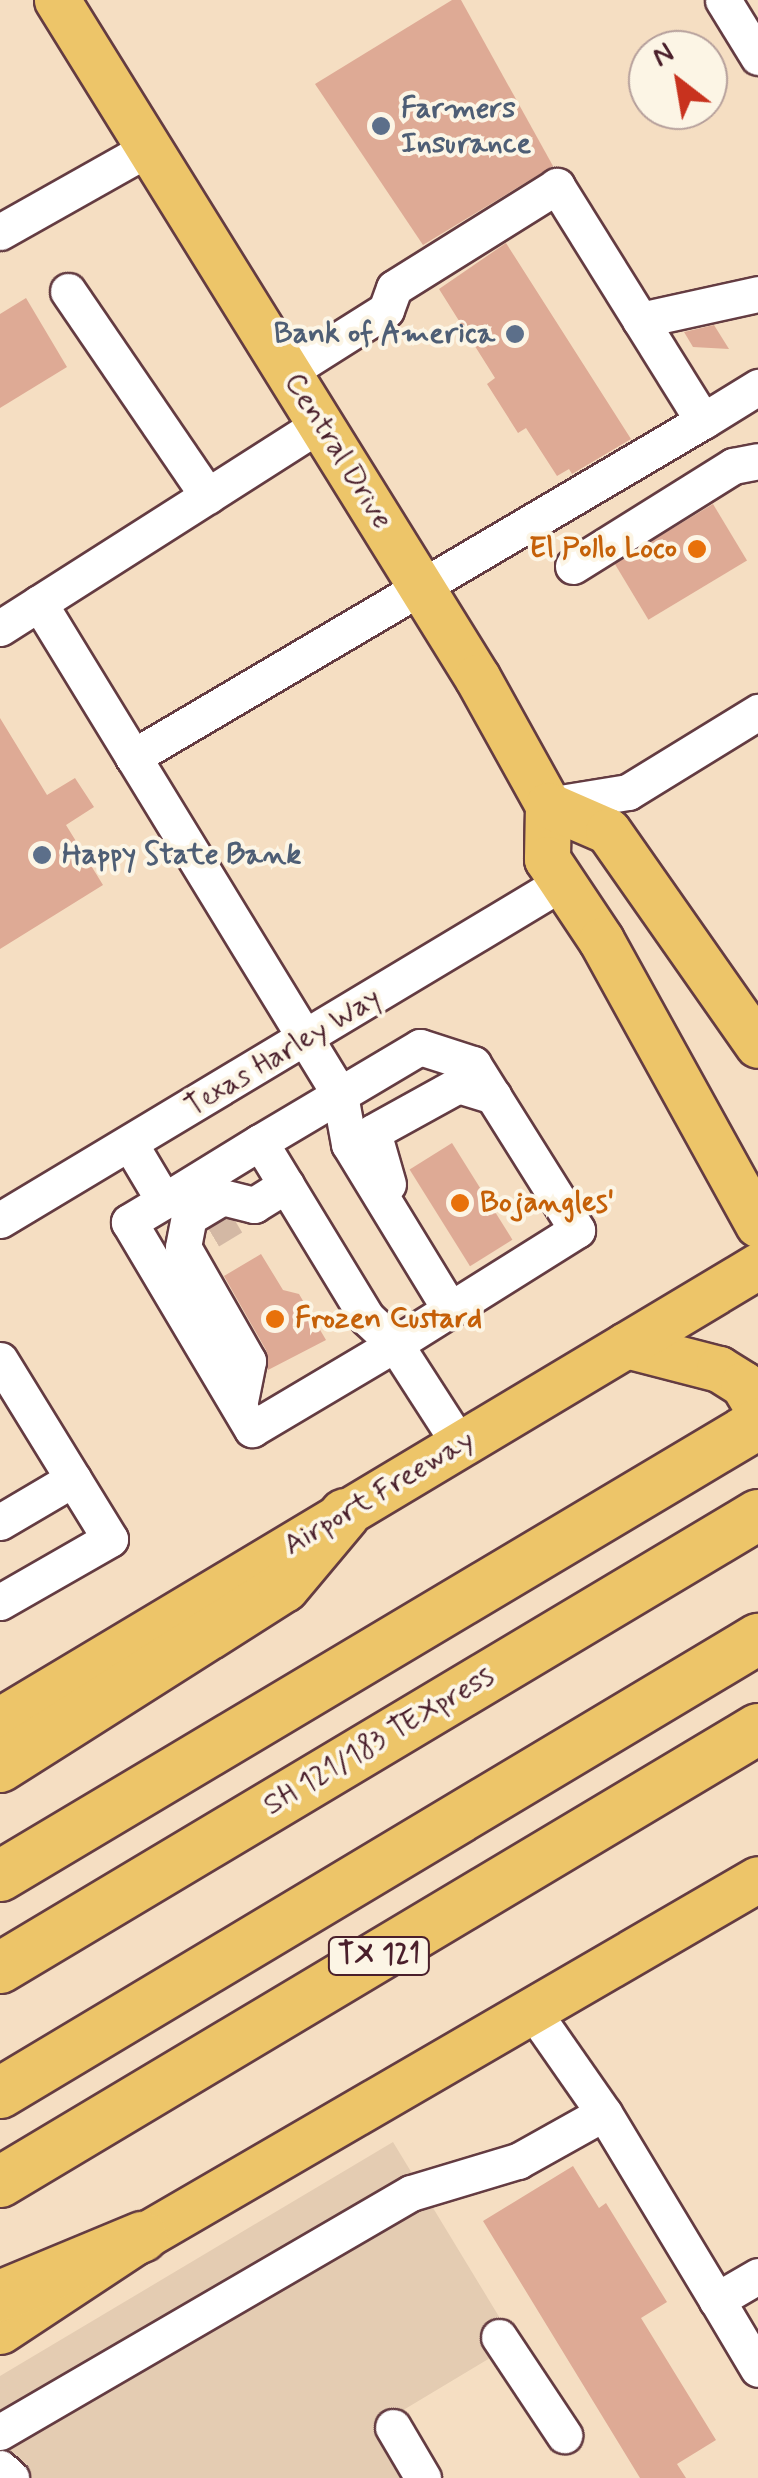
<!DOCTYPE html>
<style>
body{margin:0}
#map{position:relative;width:758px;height:2478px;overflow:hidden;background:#f5dec2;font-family:Mynerve,sans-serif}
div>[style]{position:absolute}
.built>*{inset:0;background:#e4ccb2}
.building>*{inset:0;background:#deaa95;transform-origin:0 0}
.minor-tunnel>*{height:35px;margin-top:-17.5px;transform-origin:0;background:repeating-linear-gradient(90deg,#d3b8a4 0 35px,transparent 0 53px)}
.roads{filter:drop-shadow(2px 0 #643c42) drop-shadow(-2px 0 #643c42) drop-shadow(0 2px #643c42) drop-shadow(0 -2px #643c42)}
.minor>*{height:35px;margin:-17.5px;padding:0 17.5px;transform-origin:17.5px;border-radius:17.5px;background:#fff}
.major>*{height:45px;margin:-22.5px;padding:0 22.5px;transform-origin:22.5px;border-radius:22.5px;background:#edc569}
.highway>*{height:50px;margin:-25px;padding:0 25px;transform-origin:25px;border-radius:25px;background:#edc569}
.dots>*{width:28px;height:28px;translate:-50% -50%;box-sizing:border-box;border:5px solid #fcf5e5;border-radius:50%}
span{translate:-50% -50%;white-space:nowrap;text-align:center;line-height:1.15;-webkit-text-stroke:8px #fcf5e5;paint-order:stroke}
.shield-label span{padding:2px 8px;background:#fcf5e5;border:2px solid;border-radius:8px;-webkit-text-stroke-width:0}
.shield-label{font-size:28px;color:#4a1f2b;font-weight:700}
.service-label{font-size:30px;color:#4e5e75;font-weight:700}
.left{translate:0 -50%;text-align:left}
.right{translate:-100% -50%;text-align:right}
.street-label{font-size:30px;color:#4a1f2b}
.food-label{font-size:30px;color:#c56008;font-weight:700}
.north{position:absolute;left:628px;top:30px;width:100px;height:100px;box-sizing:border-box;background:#fcf5e5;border:2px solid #b59f9b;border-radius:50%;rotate:329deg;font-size:28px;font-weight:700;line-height:40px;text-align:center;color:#4a1f2b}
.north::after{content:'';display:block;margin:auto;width:35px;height:45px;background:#c8321e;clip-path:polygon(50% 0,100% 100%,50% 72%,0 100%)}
</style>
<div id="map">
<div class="built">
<i style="clip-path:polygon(393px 2142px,515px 2343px,375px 2427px,407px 2478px,0 2478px,0 2376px)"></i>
</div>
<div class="building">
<i style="clip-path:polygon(452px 0,461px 0,553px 166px,423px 245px,315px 84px)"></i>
<i style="clip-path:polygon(506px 243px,631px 439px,572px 474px,569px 469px,557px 476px,526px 428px,518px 433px,487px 384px,495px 378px,439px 289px)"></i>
<i style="clip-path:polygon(26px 298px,67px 367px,0 408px,0 314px)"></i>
<i style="clip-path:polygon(714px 325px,729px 349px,693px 347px,684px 332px)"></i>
<i style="left:713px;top:504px;width:66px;height:115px;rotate:59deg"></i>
<i style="clip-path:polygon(0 718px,47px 795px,75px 778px,94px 807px,66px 825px,103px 885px,0 949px)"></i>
<i style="left:452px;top:1143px;width:114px;height:50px;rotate:58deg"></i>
<i style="clip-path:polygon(261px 1254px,283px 1290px,299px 1294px,326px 1340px,268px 1370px,266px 1350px,224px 1276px)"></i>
<i style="clip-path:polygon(573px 2166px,599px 2208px,606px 2203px,667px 2302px,641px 2318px,716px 2440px,677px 2464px,686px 2478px,640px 2478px,483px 2221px)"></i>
</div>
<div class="minor-tunnel">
<i style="left:210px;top:1231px;width:27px;rotate:-31deg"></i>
</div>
<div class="roads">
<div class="minor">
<i style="left:723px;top:0;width:67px;rotate:58.4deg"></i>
<i style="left:0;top:232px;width:171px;rotate:-29.4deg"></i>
<i style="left:68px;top:291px;width:248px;rotate:55.7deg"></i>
<i style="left:640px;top:320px;width:121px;rotate:-12.4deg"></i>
<i style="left:703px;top:421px;width:65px;rotate:-31.7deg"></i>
<i style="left:573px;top:566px;width:189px;rotate:-32deg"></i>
<i style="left:733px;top:466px;width:25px;rotate:-11deg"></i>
<i style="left:39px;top:603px;width:577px;rotate:58.54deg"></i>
<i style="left:340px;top:1095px;width:50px;rotate:79.6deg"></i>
<i style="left:349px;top:1144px;width:192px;rotate:58.6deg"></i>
<i style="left:0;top:628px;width:379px;rotate:-32.5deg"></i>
<i style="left:133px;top:757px;width:662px;rotate:-30.52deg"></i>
<i style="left:703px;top:421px;width:277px;rotate:-121.9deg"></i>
<i style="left:557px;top:186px;width:192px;rotate:148deg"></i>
<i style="left:394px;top:288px;width:23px;rotate:110deg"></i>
<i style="left:386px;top:310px;width:116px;rotate:147.7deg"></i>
<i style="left:548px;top:805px;width:81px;rotate:-9.2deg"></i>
<i style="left:628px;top:792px;width:153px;rotate:-31.6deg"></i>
<i style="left:260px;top:1142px;width:186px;rotate:-30.7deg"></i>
<i style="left:420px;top:1047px;width:56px;rotate:17.8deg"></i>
<i style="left:473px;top:1064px;width:196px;rotate:57.9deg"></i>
<i style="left:577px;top:1230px;width:215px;rotate:147.9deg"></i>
<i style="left:395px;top:1344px;width:120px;rotate:57.2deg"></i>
<i style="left:130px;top:1144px;width:66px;rotate:59.2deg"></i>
<i style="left:164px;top:1201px;width:41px;rotate:149deg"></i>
<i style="left:129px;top:1222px;width:241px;rotate:59.3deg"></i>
<i style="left:252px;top:1429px;width:166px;rotate:-30.7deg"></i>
<i style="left:395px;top:1344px;width:38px;rotate:-137deg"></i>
<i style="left:367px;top:1318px;width:206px;rotate:-121.3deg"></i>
<i style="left:260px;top:1142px;width:113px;rotate:148.4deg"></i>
<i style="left:388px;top:1184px;width:54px;rotate:-106.1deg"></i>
<i style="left:373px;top:1132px;width:97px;rotate:-28.9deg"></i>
<i style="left:458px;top:1085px;width:37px;rotate:17deg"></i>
<i style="left:0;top:1220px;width:657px;rotate:-30.98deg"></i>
<i style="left:0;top:1360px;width:210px;rotate:58.4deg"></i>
<i style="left:110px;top:1539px;width:127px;rotate:150.2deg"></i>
<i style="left:239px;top:1406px;width:46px;rotate:-78.7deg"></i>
<i style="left:248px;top:1361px;width:131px;rotate:-119.7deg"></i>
<i style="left:183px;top:1247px;width:31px;rotate:-79deg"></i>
<i style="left:189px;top:1217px;width:39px;rotate:-31deg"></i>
<i style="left:222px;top:1197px;width:33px;rotate:14deg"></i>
<i style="left:254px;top:1205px;width:38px;rotate:-32deg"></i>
<i style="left:0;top:1522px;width:85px;rotate:-30.5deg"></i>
<i style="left:530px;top:2007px;width:129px;rotate:55.1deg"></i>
<i style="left:604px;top:2113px;width:218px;rotate:58.9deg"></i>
<i style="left:758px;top:2276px;width:48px;rotate:149.7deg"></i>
<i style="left:717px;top:2300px;width:80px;rotate:59.3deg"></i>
<i style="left:499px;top:2337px;width:118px;rotate:56.4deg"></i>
<i style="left:393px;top:2427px;width:59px;rotate:59.5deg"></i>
<i style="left:0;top:2432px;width:475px;rotate:-30.2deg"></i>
<i style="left:411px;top:2193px;width:112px;rotate:-16.7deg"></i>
<i style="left:518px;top:2161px;width:98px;rotate:-29.2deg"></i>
<i style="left:0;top:2468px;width:15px;rotate:42deg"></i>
</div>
<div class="major">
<i style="left:57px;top:0;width:797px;rotate:58.19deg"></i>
<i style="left:477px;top:677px;width:146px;rotate:61deg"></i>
<i style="left:548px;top:805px;width:54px;rotate:91.1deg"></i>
<i style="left:547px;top:859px;width:97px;rotate:56.3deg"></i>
<i style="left:601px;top:940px;width:325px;rotate:61.1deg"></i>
<i style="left:548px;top:805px;width:65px;rotate:23.4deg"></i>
<i style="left:608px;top:831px;width:261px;rotate:55deg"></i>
<i style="left:626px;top:1345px;width:96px;rotate:14.5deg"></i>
<i style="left:719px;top:1369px;width:28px;rotate:32deg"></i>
<i style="left:743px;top:1384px;width:29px;rotate:59deg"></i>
<i style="left:0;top:1720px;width:884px;rotate:-30.92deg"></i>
<i style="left:0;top:2331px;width:170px;rotate:-33.5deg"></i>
<i style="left:142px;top:2237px;width:712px;rotate:-30.16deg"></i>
</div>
<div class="highway">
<i style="left:0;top:1767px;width:336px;rotate:-32.4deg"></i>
<i style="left:284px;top:1587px;width:95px;rotate:-50.1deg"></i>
<i style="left:0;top:1876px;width:883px;rotate:-30.81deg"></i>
<i style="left:0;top:1968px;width:883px;rotate:-30.86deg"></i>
<i style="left:0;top:2093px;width:884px;rotate:-30.92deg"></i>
<i style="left:0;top:2182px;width:883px;rotate:-30.86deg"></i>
<i style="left:0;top:2296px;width:154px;rotate:-22.6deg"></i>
</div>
</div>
<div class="dots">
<i style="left:381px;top:126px;background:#5c6f8a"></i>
<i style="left:515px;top:334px;background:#5c6f8a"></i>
<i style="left:697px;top:549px;background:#e8710a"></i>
<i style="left:42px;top:855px;background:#5c6f8a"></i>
<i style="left:460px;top:1203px;background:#e8710a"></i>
<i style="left:275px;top:1319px;background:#e8710a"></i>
</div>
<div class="shield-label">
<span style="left:379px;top:1956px">TX 121</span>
</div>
<div class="service-label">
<span class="left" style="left:401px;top:126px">Farmers<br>Insurance</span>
<span class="right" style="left:495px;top:334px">Bank of America</span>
<span class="left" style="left:62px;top:855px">Happy State Bank</span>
</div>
<div class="street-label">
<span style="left:338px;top:451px;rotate:58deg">Central Drive</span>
<span style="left:283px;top:1053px;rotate:-31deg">Texas Harley Way</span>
<span style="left:379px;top:1493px;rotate:-31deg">Airport Freeway</span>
<span style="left:379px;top:1741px;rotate:-31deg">SH 121/183 TEXpress</span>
</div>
<div class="food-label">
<span class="right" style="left:677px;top:549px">El Pollo Loco</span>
<span class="left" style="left:480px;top:1203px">Bojangles'</span>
<span class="left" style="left:295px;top:1319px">Frozen Custard</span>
</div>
<div class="north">N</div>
</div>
